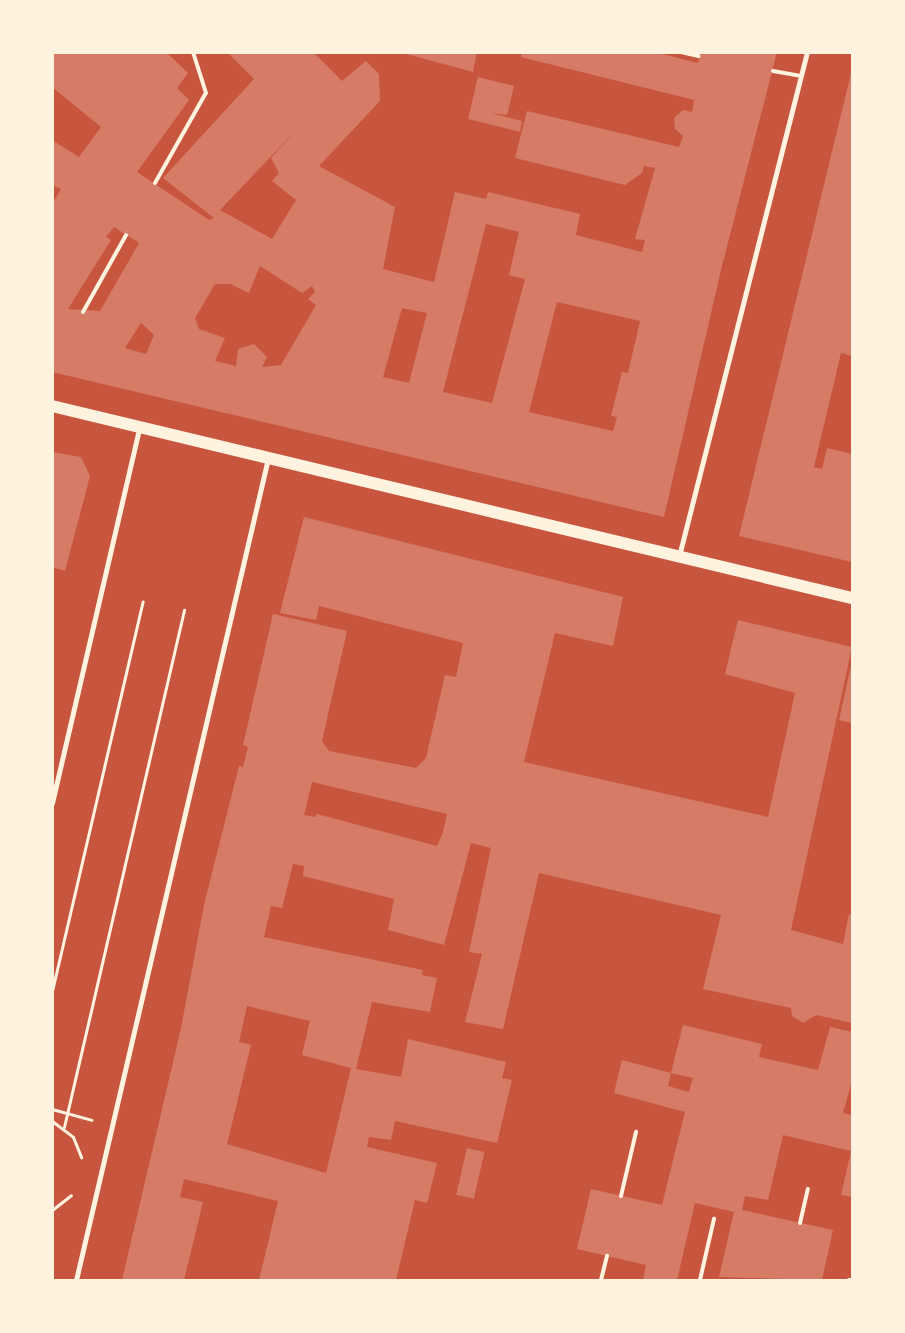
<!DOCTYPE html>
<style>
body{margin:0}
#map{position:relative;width:905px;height:1333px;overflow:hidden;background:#c8553d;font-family:"Roboto Serif",serif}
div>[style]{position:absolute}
.building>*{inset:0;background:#d67c66;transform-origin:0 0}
.path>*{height:3px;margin:-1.5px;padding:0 1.5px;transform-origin:1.5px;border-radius:1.5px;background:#fff3e0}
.service>*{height:4px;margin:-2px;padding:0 2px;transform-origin:2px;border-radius:2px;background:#fff3e0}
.minor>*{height:5px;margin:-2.5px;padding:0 2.5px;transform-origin:2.5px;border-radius:2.5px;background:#fff3e0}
.primary>*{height:12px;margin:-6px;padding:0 6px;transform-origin:6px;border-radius:6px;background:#fff3e0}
span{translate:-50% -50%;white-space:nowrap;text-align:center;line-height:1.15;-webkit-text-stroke:4px #fff3e0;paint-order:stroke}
.frame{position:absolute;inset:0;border:54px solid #fff3e0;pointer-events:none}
</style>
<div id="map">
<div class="building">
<i style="clip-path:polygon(evenodd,52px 52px,166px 52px,188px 73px,177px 88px,189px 100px,137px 172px,209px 220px,214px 218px,163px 178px,254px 79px,227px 52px,313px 52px,342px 81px,366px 61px,379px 74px,380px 101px,319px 166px,395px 207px,383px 269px,434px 282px,455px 192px,486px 199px,488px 192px,580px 214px,576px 235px,642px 252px,645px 240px,635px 239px,655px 168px,644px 166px,642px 173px,625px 185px,515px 158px,527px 111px,679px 147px,683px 136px,675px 129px,674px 118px,683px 110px,692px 112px,694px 100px,521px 57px,522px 52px,654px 52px,698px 63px,700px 52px,777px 52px,721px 270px,664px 517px,52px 372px,52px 204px,61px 189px,52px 185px,52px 140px,79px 157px,101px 127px,52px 87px,52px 52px,299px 127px,271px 158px,279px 173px,272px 181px,296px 200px,272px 239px,220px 210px,299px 127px,52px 52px,486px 224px,519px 232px,509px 275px,525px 279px,492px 403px,443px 392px,486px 224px,52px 52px,114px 227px,139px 243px,100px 311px,68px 309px,111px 240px,106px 237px,114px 227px,52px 52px,260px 266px,302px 293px,312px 286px,315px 292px,308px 299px,316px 305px,281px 365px,262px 367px,267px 357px,254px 344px,238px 349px,236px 366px,215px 361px,225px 338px,199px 329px,195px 318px,215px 284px,230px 284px,249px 293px,260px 266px,52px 52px,557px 302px,640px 321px,628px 373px,622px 372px,611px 416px,617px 417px,613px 431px,529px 412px,557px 302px,52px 52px,402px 308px,427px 313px,409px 383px,383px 377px,402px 308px,52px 52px,141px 323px,154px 335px,146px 354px,125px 348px,141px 323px)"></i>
<i style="clip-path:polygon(399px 52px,477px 52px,473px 72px)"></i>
<i style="clip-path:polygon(852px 69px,852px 356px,841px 353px,814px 467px,822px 469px,827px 448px,852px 454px,852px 562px,739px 536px)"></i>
<i style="clip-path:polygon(478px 77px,514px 86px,507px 115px,491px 113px,522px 121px,520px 132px,468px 119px)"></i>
<i style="clip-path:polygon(52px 452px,81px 457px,90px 476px,65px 571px,52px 567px)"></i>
<i style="clip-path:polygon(evenodd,304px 517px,623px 597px,613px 646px,555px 633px,524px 762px,768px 817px,795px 693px,725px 674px,738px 620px,852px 647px,791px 930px,843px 944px,849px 914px,852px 915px,852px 1023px,816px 1015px,803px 1023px,792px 1016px,791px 1008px,703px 989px,721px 915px,539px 873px,503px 1029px,465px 1022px,482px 954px,469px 952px,491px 848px,471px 843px,444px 945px,388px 930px,394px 899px,303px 876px,304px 866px,293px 864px,282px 908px,271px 906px,264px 937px,423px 970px,422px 975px,437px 978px,430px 1012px,372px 1002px,356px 1069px,401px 1077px,408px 1039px,506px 1062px,502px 1078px,512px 1080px,497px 1143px,395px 1121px,391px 1140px,369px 1137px,367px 1147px,437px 1163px,427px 1203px,415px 1200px,396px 1280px,259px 1280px,278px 1201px,184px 1179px,180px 1197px,203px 1202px,184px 1280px,122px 1280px,181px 1028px,204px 905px,239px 766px,243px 767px,248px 747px,243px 745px,273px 614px,347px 631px,322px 741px,329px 751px,416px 768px,426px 758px,445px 675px,456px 677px,463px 643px,319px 606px,316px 620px,280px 613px,304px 517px,312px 782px,447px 814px,442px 835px,437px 846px,317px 814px,315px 817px,304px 815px,312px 782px,304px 517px,247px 1006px,310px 1021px,302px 1055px,351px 1068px,326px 1173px,227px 1144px,251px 1045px,239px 1042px,247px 1006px)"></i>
<i style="clip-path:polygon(852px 661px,852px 723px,839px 720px)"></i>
<i style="clip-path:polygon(683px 1025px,762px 1044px,759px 1057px,818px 1070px,830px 1027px,852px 1032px,852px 1081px,843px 1113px,852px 1115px,852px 1197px,841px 1195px,851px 1151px,783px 1135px,768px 1200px,745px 1196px,742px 1210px,833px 1230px,822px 1280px,719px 1277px,734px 1212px,695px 1203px,677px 1280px,643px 1280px,646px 1265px,577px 1249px,591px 1189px,662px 1205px,685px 1112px,614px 1093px,622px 1060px,671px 1073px,668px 1086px,689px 1092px,693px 1078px,671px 1073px)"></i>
<i style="left:467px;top:1148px;width:18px;height:48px;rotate:13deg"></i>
</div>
<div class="path">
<i style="left:52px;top:991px;width:400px;rotate:-76.9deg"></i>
<i style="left:52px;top:1109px;width:41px;rotate:15.4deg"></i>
<i style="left:52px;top:1121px;width:26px;rotate:37deg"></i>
<i style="left:73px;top:1137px;width:22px;rotate:68deg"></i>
<i style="left:64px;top:1127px;width:531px;rotate:-76.93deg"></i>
<i style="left:52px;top:1210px;width:24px;rotate:-38deg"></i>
</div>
<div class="service">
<i style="left:681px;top:52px;width:18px;rotate:13deg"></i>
<i style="left:773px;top:71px;width:28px;rotate:10deg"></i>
<i style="left:155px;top:183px;width:103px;rotate:-60.5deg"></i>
<i style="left:206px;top:93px;width:43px;rotate:-107.6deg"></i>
<i style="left:83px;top:312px;width:88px;rotate:-60.8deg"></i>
<i style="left:621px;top:1196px;width:66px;rotate:-76.8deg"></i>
<i style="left:800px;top:1223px;width:35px;rotate:-77deg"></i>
<i style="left:601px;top:1280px;width:25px;rotate:-76deg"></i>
<i style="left:700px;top:1280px;width:63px;rotate:-77.1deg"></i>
<i style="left:849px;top:1280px;width:3px"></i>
</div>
<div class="minor">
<i style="left:679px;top:556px;width:520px;rotate:-75.75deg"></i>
<i style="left:52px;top:803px;width:385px;rotate:-76.9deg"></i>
<i style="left:76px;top:1280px;width:844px;rotate:-76.85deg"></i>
</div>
<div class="primary">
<i style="left:52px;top:406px;width:823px;rotate:13.5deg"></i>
</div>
<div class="frame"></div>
</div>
